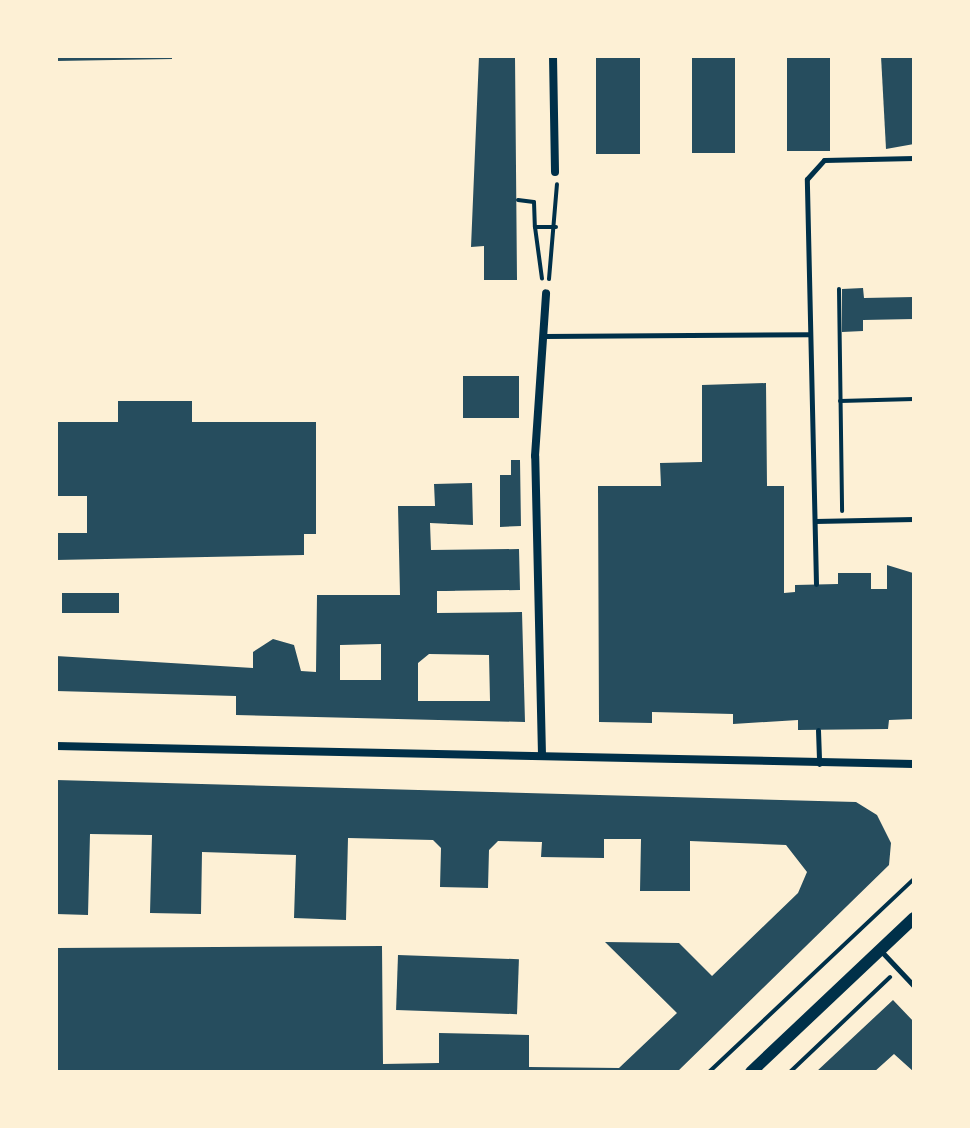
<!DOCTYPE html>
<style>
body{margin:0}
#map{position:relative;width:970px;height:1128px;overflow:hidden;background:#fdf0d5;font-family:"Golos Text",sans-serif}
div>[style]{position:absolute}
.building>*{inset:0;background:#264d5e;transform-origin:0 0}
.path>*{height:4px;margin:-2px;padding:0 2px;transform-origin:2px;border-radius:2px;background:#003049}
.service>*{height:5px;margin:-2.5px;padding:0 2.5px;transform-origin:2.5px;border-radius:2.5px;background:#003049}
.minor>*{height:8px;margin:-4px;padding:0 4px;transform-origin:4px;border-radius:4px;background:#003049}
.tertiary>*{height:12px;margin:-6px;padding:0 6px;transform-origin:6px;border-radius:6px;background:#003049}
span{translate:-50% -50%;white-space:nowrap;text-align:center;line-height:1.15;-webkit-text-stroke:8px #fdf0d5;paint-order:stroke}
.frame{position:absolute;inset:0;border:58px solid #fdf0d5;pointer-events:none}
</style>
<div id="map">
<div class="building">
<i style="clip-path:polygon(56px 56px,172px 56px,172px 59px,56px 61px)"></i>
<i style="clip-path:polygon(479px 56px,515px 56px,517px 280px,484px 280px,484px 246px,471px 247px)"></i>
<i style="left:596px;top:56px;width:44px;height:98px"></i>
<i style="left:692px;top:56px;width:43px;height:97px"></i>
<i style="left:787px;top:56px;width:43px;height:95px"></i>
<i style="clip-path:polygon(881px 56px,914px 56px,914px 144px,886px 149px)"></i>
<i style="clip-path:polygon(863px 288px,864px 298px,914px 297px,914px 319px,863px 320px,863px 331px,842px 332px,842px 289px)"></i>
<i style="left:519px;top:376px;width:42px;height:56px;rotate:90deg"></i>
<i style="clip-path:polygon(766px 383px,767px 486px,784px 486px,784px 593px,795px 592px,795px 585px,838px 584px,838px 573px,871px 573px,871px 589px,887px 589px,887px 565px,913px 573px,914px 719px,889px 720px,888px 729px,798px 730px,798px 720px,733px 724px,733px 714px,652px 712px,652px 723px,599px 722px,598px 486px,661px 486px,660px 463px,702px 462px,702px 385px)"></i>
<i style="clip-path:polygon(118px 401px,192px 401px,192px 422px,316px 422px,316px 534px,304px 534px,304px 555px,56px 560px,56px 533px,87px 533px,87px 496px,56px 496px,56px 422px,118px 422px)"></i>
<i style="clip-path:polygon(511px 460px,520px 460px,521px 526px,500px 527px,500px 475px,511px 475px)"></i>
<i style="clip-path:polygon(evenodd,472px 483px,473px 525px,430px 523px,431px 550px,519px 549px,520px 590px,437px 591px,437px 613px,522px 612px,525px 722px,236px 715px,236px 696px,56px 691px,56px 656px,253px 668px,253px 652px,273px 639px,294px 645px,301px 671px,316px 672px,317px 595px,400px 595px,398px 506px,435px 506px,434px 484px,472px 483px,381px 644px,381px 680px,340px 680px,340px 645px,381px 644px,472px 483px,429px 654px,489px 655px,490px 701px,418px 701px,418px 663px,429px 654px)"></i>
<i style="left:62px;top:593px;width:57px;height:20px"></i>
<i style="clip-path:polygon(56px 780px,856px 802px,877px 815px,891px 843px,889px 865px,677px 1072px,56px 1072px,56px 948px,382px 946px,383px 1064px,439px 1063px,439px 1033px,529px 1035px,529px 1067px,619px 1068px,677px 1013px,605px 942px,679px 943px,712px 976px,798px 893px,807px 872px,786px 845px,690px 841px,690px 891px,640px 891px,641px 839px,604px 839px,604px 858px,541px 857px,542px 842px,498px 841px,489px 850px,488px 888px,440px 887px,441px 848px,433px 840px,348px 838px,346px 920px,294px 918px,296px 855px,202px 852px,201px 914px,150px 913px,152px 835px,90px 834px,88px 915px,56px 914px)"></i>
<i style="left:398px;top:955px;width:121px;height:55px;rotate:2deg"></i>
<i style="clip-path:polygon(893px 1000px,914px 1022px,914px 1072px,894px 1054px,874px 1072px,816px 1072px)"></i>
</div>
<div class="path">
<i style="left:518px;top:200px;width:16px;rotate:7deg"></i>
<i style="left:534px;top:202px;width:25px;rotate:88deg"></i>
<i style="left:535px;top:227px;width:21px"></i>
<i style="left:535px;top:227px;width:52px;rotate:82.3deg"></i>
<i style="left:549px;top:279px;width:95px;rotate:-85.2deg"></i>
<i style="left:839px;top:289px;width:222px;rotate:89.2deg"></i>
<i style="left:840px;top:401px;width:74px;rotate:-1.5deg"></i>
<i style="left:709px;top:1072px;width:282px;rotate:-43.3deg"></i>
<i style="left:790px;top:1072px;width:138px;rotate:-43.5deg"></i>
</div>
<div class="service">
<i style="left:544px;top:336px;width:266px;rotate:-0.4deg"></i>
<i style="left:815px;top:521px;width:99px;rotate:-1.2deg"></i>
<i style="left:816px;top:584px;width:405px;rotate:-91.3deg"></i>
<i style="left:807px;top:179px;width:25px;rotate:-48deg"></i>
<i style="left:824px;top:160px;width:90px;rotate:-1.3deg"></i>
<i style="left:818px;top:730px;width:34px;rotate:88deg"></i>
<i style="left:882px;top:952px;width:47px;rotate:46.7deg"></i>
</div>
<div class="minor">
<i style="left:553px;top:56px;width:116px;rotate:89deg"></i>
<i style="left:56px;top:746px;width:858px;rotate:1.2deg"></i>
<i style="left:542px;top:755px;width:299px;rotate:-91.3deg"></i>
<i style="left:535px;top:456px;width:163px;rotate:-86.1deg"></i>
</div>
<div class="tertiary">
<i style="left:751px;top:1072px;width:224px;rotate:-43.4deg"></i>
</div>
<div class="frame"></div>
</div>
